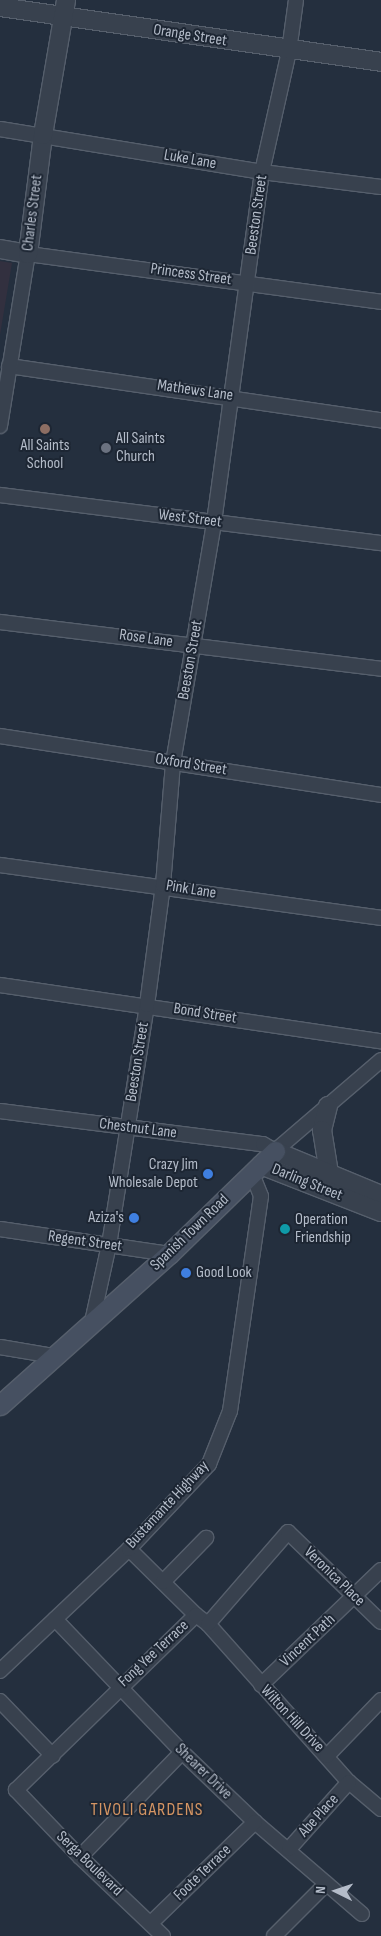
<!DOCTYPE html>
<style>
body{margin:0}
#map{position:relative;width:381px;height:1936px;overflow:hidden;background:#242f3e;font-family:"Sofia Sans Condensed",sans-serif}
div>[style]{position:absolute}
.medical>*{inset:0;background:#32303f}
.roads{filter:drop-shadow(1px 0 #565f6c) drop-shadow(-1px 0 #565f6c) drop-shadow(0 1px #565f6c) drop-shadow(0 -1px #565f6c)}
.minor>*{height:14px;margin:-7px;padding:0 7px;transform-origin:7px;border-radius:7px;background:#38414e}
.tertiary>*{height:18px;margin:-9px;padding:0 9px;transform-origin:9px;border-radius:9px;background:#38414e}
.secondary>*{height:19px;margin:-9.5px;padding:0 9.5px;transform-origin:9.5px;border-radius:9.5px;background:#465061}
.dots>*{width:14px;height:14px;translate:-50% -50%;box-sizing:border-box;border:2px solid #1d2633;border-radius:50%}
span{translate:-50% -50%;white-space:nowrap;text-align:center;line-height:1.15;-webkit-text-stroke:4px #1d2633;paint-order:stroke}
.street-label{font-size:16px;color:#b4bcc9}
.poi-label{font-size:16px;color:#b4bcc9}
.left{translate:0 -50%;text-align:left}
.right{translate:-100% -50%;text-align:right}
.neighbourhood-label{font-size:18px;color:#d59563;letter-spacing:1px}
.north{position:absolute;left:311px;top:1866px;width:50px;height:50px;-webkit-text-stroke:4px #1d2633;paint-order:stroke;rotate:274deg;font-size:14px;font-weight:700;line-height:20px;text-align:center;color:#b4bcc9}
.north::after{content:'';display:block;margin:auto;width:18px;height:22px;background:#b4bcc9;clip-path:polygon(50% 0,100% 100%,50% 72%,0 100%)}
</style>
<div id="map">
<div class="medical">
<i style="clip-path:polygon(0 261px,12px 263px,0 335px)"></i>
</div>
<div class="roads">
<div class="minor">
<i style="left:0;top:129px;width:266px;rotate:9.3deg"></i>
<i style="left:262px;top:172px;width:120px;rotate:7.2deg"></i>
<i style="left:9px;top:366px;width:376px;rotate:8.3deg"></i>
<i style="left:0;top:426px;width:174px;rotate:-80.8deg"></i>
<i style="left:28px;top:254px;width:356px;rotate:7.7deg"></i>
<i style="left:0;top:495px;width:384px;rotate:7.2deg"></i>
<i style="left:0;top:622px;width:384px;rotate:7deg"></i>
<i style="left:0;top:736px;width:386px;rotate:8.8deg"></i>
<i style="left:0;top:865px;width:385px;rotate:7.9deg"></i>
<i style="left:0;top:985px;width:385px;rotate:8.4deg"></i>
<i style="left:0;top:1111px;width:265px;rotate:7.2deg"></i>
<i style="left:263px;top:1144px;width:14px;rotate:30deg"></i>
<i style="left:275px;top:1151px;width:140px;rotate:-40.6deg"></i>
<i style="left:0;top:1229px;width:171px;rotate:8.4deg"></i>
<i style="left:92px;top:1322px;width:79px;rotate:-77.6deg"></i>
<i style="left:109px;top:1245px;width:243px;rotate:-81deg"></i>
<i style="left:147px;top:1005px;width:121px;rotate:-82.4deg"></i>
<i style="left:163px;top:885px;width:122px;rotate:-85.3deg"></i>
<i style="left:173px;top:763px;width:244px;rotate:-80.3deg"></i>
<i style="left:214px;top:522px;width:353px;rotate:-82.2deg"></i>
<i style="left:262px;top:172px;width:124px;rotate:-77.4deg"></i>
<i style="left:289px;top:51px;width:51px;rotate:-82.2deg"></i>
<i style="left:0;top:1347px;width:55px;rotate:9.5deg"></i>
<i style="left:129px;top:1549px;width:94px;rotate:44.6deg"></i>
<i style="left:163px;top:1582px;width:62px;rotate:-45.7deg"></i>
<i style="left:55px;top:1619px;width:184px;rotate:46.3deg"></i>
<i style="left:182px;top:1752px;width:101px;rotate:43.8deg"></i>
<i style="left:255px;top:1822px;width:141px;rotate:40.7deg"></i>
<i style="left:208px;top:1624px;width:212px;rotate:48.3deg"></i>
<i style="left:349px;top:1782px;width:42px;rotate:40.2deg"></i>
<i style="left:0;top:1671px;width:178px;rotate:-43.4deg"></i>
<i style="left:129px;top:1549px;width:117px;rotate:-46.7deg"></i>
<i style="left:209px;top:1464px;width:57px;rotate:-68.4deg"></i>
<i style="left:230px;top:1411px;width:217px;rotate:-81.8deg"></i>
<i style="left:261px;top:1196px;width:24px;rotate:-112deg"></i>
<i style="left:261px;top:1685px;width:166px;rotate:-43.8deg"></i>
<i style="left:0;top:1701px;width:76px;rotate:46.1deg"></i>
<i style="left:327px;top:1756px;width:78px;rotate:-46deg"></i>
<i style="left:289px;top:1849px;width:90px;rotate:-48.2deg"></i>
<i style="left:80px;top:1857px;width:146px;rotate:-45.8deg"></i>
<i style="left:151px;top:1923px;width:145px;rotate:-44.2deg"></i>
<i style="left:163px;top:1936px;width:115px;rotate:-136.4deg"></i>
<i style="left:80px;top:1857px;width:93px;rotate:-133.7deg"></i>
<i style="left:16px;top:1790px;width:251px;rotate:-44.2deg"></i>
<i style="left:196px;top:1615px;width:15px;rotate:37deg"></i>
<i style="left:208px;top:1624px;width:122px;rotate:-49deg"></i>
<i style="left:288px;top:1532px;width:129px;rotate:44.1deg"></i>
<i style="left:274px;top:1936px;width:74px;rotate:-45deg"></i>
</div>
<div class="tertiary">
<i style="left:0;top:7px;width:385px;rotate:8.2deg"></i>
<i style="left:0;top:249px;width:28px;rotate:10deg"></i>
<i style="left:28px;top:254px;width:120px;rotate:-82.8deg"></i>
<i style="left:43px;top:135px;width:137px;rotate:-80.3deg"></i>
<i style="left:328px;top:1106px;width:25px;rotate:104deg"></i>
<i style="left:322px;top:1130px;width:44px;rotate:80.8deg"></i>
<i style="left:275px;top:1151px;width:115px;rotate:22.5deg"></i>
<i style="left:261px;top:1165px;width:129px;rotate:21.4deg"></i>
</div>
<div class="secondary">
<i style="left:0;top:1405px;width:227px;rotate:-41.8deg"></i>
<i style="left:169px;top:1254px;width:148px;rotate:-44.2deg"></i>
</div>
</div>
<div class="dots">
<i style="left:45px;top:429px;background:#8d6e63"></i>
<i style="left:106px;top:448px;background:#6b7280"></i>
<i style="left:208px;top:1174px;background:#3f7fe0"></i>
<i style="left:134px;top:1218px;background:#3f7fe0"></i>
<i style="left:285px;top:1229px;background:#0f9aa8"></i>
<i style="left:186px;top:1273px;background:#3f7fe0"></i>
</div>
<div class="street-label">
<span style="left:190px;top:36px;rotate:9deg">Orange Street</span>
<span style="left:190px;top:160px;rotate:10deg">Luke Lane</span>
<span style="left:33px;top:213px;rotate:-83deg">Charles Street</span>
<span style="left:257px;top:215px;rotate:-82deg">Beeston Street</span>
<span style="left:191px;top:275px;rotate:8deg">Princess Street</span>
<span style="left:195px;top:391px;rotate:8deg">Mathews Lane</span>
<span style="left:190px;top:519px;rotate:7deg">West Street</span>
<span style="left:146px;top:639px;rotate:8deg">Rose Lane</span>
<span style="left:191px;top:660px;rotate:-80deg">Beeston Street</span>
<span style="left:191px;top:765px;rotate:9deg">Oxford Street</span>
<span style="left:191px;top:890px;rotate:9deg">Pink Lane</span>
<span style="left:205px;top:1014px;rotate:9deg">Bond Street</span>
<span style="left:138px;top:1062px;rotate:-81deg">Beeston Street</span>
<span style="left:138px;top:1129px;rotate:7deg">Chestnut Lane</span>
<span style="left:307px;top:1183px;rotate:22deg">Darling Street</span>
<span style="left:190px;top:1233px;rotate:-44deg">Spanish Town Road</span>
<span style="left:85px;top:1242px;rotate:8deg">Regent Street</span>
<span style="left:168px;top:1505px;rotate:-47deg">Bustamante Highway</span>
<span style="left:334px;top:1577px;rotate:44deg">Veronica Place</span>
<span style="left:308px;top:1641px;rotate:-43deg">Vincent Path</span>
<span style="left:154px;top:1654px;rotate:-43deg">Fong Yee Terrace</span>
<span style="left:292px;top:1719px;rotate:47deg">Wilton Hill Drive</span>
<span style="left:203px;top:1772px;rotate:44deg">Shearer Drive</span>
<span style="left:319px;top:1816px;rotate:-48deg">Abe Place</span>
<span style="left:89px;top:1864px;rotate:44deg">Serga Boulevard</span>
<span style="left:203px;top:1873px;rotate:-44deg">Foote Terrace</span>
</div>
<div class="poi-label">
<span class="left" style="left:116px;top:448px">All Saints<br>Church</span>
<span style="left:45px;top:455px">All Saints<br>School</span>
<span class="right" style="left:198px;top:1174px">Crazy Jim<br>Wholesale Depot</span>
<span class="right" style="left:124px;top:1218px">Aziza's</span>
<span class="left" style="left:295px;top:1229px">Operation<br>Friendship</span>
<span class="left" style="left:196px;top:1273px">Good Look</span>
</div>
<div class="neighbourhood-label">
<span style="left:147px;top:1810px">TIVOLI GARDENS</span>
</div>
<div class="north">N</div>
</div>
